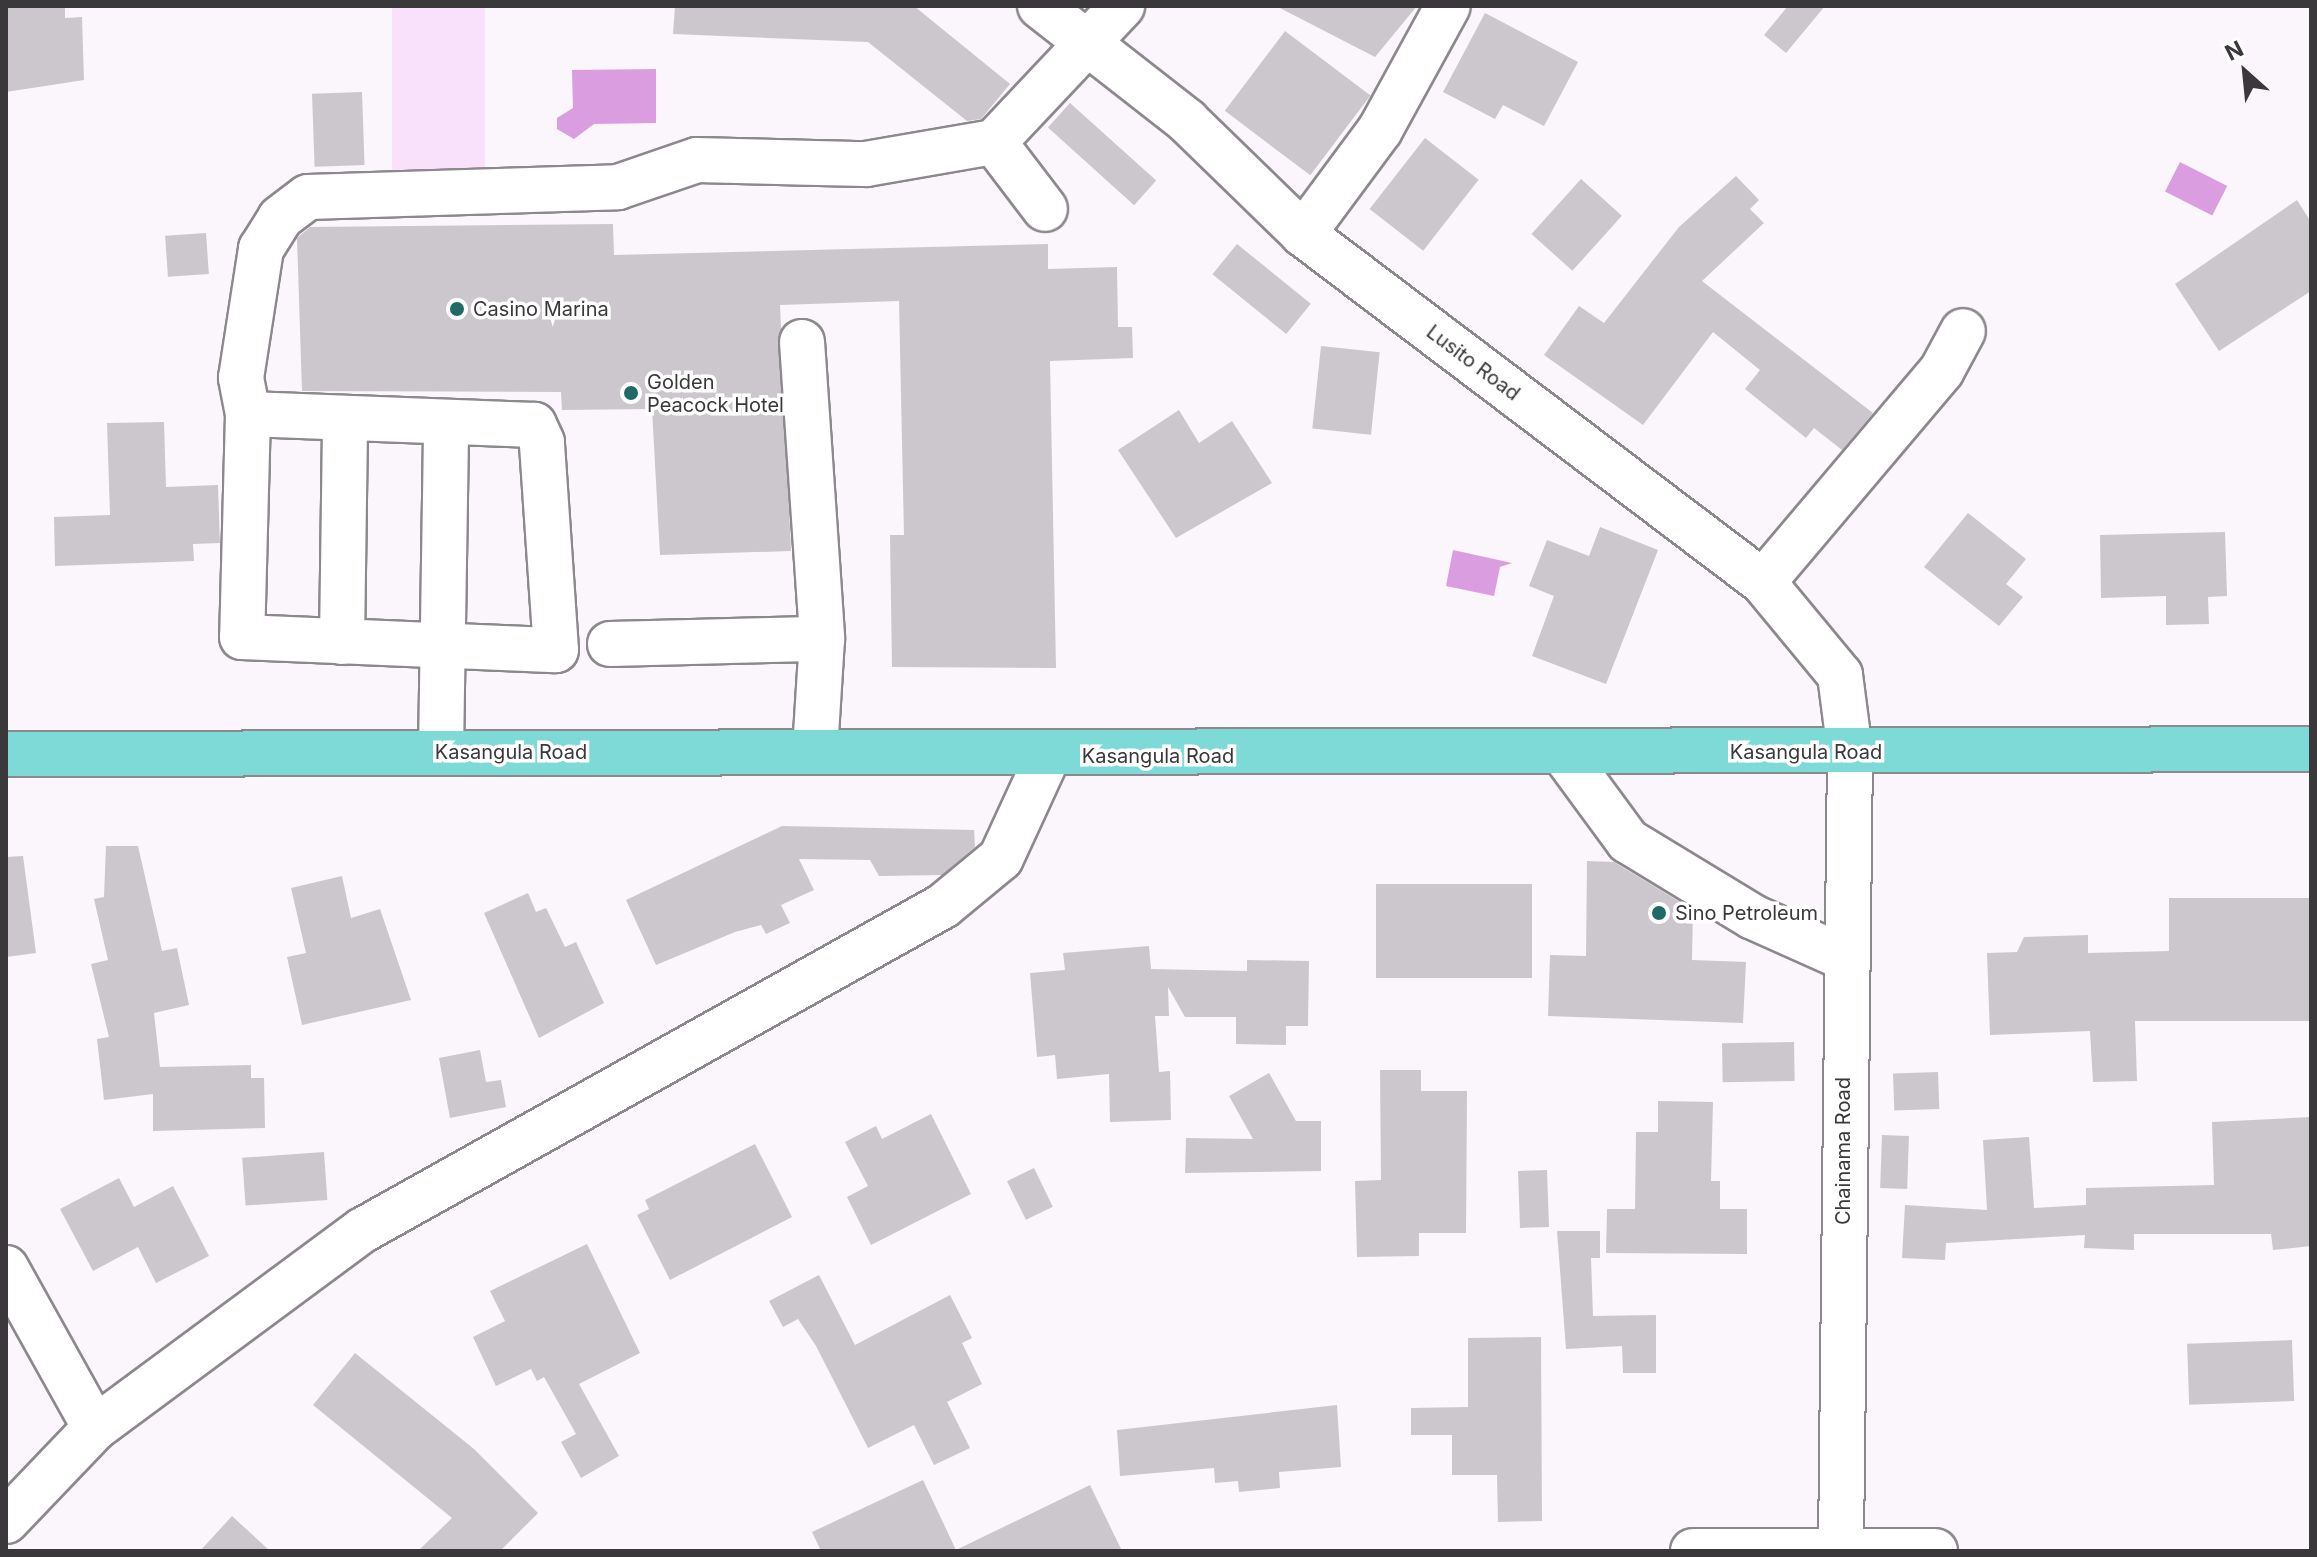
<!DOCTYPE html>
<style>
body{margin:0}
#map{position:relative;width:2317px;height:1557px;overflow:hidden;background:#fbf6fb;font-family:Inter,sans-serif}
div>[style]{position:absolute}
.green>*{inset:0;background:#f9e1fb;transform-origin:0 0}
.water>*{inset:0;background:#d99de0;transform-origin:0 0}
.building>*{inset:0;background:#cbc7cc;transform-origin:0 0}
.roads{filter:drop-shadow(2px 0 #8d888d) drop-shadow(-2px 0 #8d888d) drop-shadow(0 2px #8d888d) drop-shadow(0 -2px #8d888d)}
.minor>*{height:44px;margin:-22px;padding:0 22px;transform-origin:22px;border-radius:22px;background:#fff}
.major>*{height:44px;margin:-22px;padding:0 22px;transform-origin:22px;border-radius:22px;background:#7ddad6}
.dots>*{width:22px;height:22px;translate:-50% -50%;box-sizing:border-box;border:4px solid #fff;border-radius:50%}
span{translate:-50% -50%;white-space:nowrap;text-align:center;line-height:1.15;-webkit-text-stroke:7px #fff;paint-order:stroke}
.poi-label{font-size:20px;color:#3a383a}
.left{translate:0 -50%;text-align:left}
.street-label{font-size:20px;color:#3a383a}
.frame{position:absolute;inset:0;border:8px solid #3a383a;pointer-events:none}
.north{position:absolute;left:2205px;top:32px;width:80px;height:80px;-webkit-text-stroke:6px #fff;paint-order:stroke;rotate:333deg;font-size:22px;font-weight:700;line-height:32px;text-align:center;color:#3a383a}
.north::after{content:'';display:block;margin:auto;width:28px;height:36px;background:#3a383a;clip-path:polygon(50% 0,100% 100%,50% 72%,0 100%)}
</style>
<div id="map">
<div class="green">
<i style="left:392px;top:6px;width:93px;height:165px"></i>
</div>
<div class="water">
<i style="clip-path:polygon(656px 69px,656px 123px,594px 124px,574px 139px,557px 129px,557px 118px,573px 108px,572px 70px)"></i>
<i style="left:2180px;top:162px;width:53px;height:33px;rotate:27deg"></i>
<i style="clip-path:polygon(1453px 550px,1512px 563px,1500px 567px,1494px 596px,1446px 586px)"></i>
</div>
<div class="building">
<i style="clip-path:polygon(6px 6px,65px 6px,65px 18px,82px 17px,84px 80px,6px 92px)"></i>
<i style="clip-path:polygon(675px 6px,914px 6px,1010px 84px,981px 119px,967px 121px,868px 42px,673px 34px)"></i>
<i style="clip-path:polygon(1276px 6px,1417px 6px,1375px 57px)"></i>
<i style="clip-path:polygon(1788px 6px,1825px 6px,1786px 53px,1764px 35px)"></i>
<i style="clip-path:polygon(1485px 13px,1578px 62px,1544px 126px,1503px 105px,1495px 119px,1443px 92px)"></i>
<i style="left:1285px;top:31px;width:107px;height:100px;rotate:37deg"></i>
<i style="left:362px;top:92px;width:73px;height:50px;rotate:88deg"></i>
<i style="left:1070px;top:103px;width:116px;height:33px;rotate:42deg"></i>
<i style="left:1425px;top:138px;width:68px;height:90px;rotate:38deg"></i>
<i style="clip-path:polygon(1736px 176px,1759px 200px,1750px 209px,1764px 223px,1702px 281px,1873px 413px,1842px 450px,1814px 428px,1806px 438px,1745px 389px,1760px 370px,1713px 332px,1643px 425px,1544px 355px,1579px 306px,1604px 323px,1679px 227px)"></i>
<i style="left:1581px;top:179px;width:55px;height:74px;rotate:42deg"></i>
<i style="clip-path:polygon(2297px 200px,2311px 222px,2311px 291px,2219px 351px,2175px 284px)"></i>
<i style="clip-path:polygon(613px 224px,614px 255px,1048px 244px,1048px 269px,1117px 267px,1118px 327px,1132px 327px,1133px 358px,1050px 361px,1056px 668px,892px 667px,890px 535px,904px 535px,899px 301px,780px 305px,791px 551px,660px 555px,652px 409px,562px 410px,561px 392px,302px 391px,297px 238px,310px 227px)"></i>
<i style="left:206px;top:233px;width:41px;height:41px;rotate:86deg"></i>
<i style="left:1237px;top:244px;width:95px;height:39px;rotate:39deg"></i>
<i style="left:1321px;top:346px;width:59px;height:83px;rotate:6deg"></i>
<i style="clip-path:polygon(1179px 410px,1199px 443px,1232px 421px,1272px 483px,1176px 538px,1118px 450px)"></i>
<i style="clip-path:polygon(164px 422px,166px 487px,218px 485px,220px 543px,193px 544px,194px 561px,55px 566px,54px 517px,110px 515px,107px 423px)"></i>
<i style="clip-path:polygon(1968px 513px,2026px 559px,2006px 584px,2023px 597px,1999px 626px,1924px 567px)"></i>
<i style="clip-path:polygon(1600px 527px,1658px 550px,1606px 684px,1532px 656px,1554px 596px,1529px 586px,1547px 540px,1589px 556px)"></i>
<i style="clip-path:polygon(2225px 532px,2227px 596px,2208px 597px,2209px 624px,2166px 625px,2166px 596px,2101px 598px,2100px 535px)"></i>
<i style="clip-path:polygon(782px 826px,974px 830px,975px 847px,942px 875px,879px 876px,870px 860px,799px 859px,814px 890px,781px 905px,790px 923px,766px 934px,761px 925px,735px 932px,656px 965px,626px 900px)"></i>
<i style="clip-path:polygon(106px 846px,138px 846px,162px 951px,177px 948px,189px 1005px,154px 1013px,160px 1067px,251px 1065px,251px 1078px,264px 1078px,265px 1128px,153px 1131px,153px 1094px,104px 1100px,97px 1039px,109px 1037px,91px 964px,108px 960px,94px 899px,104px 897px)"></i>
<i style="clip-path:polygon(23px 856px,36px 953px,6px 957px,6px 857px)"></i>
<i style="clip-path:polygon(1587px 861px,1614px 862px,1693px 910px,1692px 960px,1746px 962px,1743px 1023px,1548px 1016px,1550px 955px,1586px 956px)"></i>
<i style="clip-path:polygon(342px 876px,351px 918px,380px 909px,411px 1000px,302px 1025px,287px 957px,306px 953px,291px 888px)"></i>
<i style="left:1532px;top:884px;width:94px;height:156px;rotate:90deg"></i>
<i style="clip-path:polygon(528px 893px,536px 912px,546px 908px,565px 947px,576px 942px,604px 1003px,539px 1038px,484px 913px)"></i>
<i style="clip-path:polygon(2169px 898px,2311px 898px,2311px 1021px,2135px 1021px,2137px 1081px,2093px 1082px,2090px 1031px,1990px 1035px,1987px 953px,2017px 952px,2024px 937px,2088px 935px,2088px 953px,2169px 951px)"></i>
<i style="clip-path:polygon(1149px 946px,1151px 969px,1247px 971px,1247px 960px,1309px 961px,1308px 1026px,1286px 1026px,1286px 1045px,1236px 1044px,1236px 1017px,1185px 1017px,1168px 987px,1169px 1016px,1155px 1016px,1159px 1072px,1170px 1071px,1171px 1120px,1110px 1122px,1109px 1074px,1057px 1079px,1055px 1055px,1037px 1057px,1030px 973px,1065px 970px,1063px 953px)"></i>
<i style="left:1794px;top:1042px;width:39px;height:72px;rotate:89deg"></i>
<i style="clip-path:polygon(480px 1050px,486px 1082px,501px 1080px,506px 1107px,450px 1118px,439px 1058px)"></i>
<i style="clip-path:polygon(1380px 1070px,1421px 1070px,1421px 1091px,1467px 1091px,1466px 1233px,1419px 1233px,1419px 1256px,1357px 1257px,1355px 1181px,1381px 1180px)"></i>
<i style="left:1938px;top:1072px;width:37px;height:45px;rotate:88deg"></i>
<i style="clip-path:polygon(1269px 1073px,1296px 1121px,1321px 1121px,1321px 1171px,1185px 1173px,1186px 1138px,1253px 1139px,1229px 1096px)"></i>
<i style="clip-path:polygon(1658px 1101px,1713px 1102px,1711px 1181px,1720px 1181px,1720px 1209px,1747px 1209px,1747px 1254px,1606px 1253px,1607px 1209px,1635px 1209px,1636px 1132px,1658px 1132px)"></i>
<i style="clip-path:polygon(931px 1114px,971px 1194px,871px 1245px,847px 1197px,868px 1186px,845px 1142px,876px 1126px,882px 1139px)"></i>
<i style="clip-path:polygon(2311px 1117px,2311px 1246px,2273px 1250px,2271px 1234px,2134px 1234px,2134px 1250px,2084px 1248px,2085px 1235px,1946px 1243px,1945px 1260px,1902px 1258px,1905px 1205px,1987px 1210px,1983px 1140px,2029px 1137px,2034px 1208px,2086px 1205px,2086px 1188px,2214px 1185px,2212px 1122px)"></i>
<i style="left:1882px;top:1135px;width:27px;height:53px;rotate:2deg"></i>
<i style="clip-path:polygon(755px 1144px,792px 1217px,670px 1280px,637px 1215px,649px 1209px,645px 1200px)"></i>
<i style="left:324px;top:1152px;width:48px;height:82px;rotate:86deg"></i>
<i style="left:1034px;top:1168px;width:43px;height:30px;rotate:64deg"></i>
<i style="left:1547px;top:1170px;width:57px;height:29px;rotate:88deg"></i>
<i style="clip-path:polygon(119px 1178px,134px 1207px,173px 1186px,209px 1256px,156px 1283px,138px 1247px,93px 1271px,60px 1209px)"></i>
<i style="clip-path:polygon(1557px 1231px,1600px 1231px,1600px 1258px,1591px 1258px,1593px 1316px,1656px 1315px,1656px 1373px,1623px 1373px,1622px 1346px,1566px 1349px)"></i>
<i style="clip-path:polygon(587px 1244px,640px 1353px,579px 1384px,619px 1456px,581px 1478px,561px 1442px,576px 1434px,544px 1377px,537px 1381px,531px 1369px,496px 1386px,473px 1337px,505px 1321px,490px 1291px)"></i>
<i style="clip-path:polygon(819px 1275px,855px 1345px,950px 1295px,972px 1338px,962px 1343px,982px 1384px,947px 1402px,970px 1448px,934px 1465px,914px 1425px,868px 1448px,816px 1346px,798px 1319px,783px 1327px,769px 1301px)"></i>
<i style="clip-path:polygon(1541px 1337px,1542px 1521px,1498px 1522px,1497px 1475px,1452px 1475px,1452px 1435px,1411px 1435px,1411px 1408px,1468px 1407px,1468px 1338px)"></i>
<i style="left:2292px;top:1340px;width:61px;height:105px;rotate:88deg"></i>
<i style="clip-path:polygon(355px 1353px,474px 1449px,538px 1513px,500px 1551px,418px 1551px,452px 1518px,313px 1405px)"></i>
<i style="clip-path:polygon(1337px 1405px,1341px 1467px,1279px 1472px,1280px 1488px,1239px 1492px,1238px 1481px,1215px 1483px,1214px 1468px,1120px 1476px,1117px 1430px)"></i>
<i style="clip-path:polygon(923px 1480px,956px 1550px,1090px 1485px,1122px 1551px,821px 1551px,812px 1532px)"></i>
<i style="clip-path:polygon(232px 1516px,270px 1551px,200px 1551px)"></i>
</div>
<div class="roads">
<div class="minor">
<i style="left:1040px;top:6px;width:187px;rotate:38deg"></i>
<i style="left:1187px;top:121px;width:162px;rotate:44.2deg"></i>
<i style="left:1303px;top:234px;width:577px;rotate:37.11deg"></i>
<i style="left:1763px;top:582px;width:121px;rotate:50.4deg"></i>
<i style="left:1840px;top:675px;width:78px;rotate:82.6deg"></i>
<i style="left:1850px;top:752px;width:799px;rotate:90.65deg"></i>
<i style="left:994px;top:142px;width:84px;rotate:52.7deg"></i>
<i style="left:1303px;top:234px;width:129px;rotate:-53.5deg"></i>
<i style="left:1380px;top:130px;width:141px;rotate:-61.3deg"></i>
<i style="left:802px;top:342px;width:298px;rotate:86.1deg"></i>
<i style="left:822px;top:639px;width:112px;rotate:93.6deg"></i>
<i style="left:248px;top:414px;width:223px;rotate:91.5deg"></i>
<i style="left:242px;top:637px;width:314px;rotate:2.4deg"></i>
<i style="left:556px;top:650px;width:208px;rotate:-93.9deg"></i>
<i style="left:542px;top:442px;width:19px;rotate:-115deg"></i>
<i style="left:534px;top:425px;width:286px;rotate:-177.8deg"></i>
<i style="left:248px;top:414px;width:37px;rotate:-101deg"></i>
<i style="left:241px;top:378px;width:131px;rotate:-81.2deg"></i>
<i style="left:261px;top:249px;width:36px;rotate:-58deg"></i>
<i style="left:280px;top:218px;width:35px;rotate:-37deg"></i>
<i style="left:308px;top:197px;width:310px;rotate:-1.8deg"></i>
<i style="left:618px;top:187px;width:83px;rotate:-18.9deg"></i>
<i style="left:697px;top:160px;width:169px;rotate:1.4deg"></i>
<i style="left:866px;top:164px;width:130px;rotate:-9.8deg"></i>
<i style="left:994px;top:142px;width:187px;rotate:-46.7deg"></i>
<i style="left:1763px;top:582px;width:277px;rotate:-49.8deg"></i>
<i style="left:1942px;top:370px;width:44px;rotate:-61.7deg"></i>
<i style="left:342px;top:642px;width:223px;rotate:-89.2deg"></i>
<i style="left:610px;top:644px;width:212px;rotate:-1.4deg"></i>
<i style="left:441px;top:752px;width:328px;rotate:-89.1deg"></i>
<i style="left:1564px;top:754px;width:108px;rotate:53.7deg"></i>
<i style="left:1628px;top:841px;width:146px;rotate:31.3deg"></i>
<i style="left:1753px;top:917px;width:101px;rotate:24deg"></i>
<i style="left:6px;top:1268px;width:183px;rotate:60.9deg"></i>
<i style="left:6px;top:1521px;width:129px;rotate:-46.3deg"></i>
<i style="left:95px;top:1428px;width:333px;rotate:-36.5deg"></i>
<i style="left:363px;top:1230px;width:664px;rotate:-29.19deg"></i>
<i style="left:943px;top:906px;width:75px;rotate:-39.6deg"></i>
<i style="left:1001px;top:858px;width:112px;rotate:-65.3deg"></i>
<i style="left:1693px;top:1551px;width:242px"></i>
</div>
<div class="major">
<i style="left:6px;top:754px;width:2305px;rotate:-0.12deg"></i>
</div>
</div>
<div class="dots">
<i style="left:457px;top:309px;background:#1f6a66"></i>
<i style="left:631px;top:393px;background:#1f6a66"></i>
<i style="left:1659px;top:913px;background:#1f6a66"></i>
</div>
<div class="poi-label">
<span class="left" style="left:473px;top:309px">Casino Marina</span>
<span class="left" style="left:647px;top:394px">Golden<br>Peacock Hotel</span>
<span class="left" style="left:1675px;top:913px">Sino Petroleum</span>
</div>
<div class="street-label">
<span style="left:1473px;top:363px;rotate:37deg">Lusito Road</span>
<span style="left:511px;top:752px">Kasangula Road</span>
<span style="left:1806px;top:752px">Kasangula Road</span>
<span style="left:1158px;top:756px">Kasangula Road</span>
<span style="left:1843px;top:1151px;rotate:-90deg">Chainama Road</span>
</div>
<div class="frame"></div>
<div class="north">N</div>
</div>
